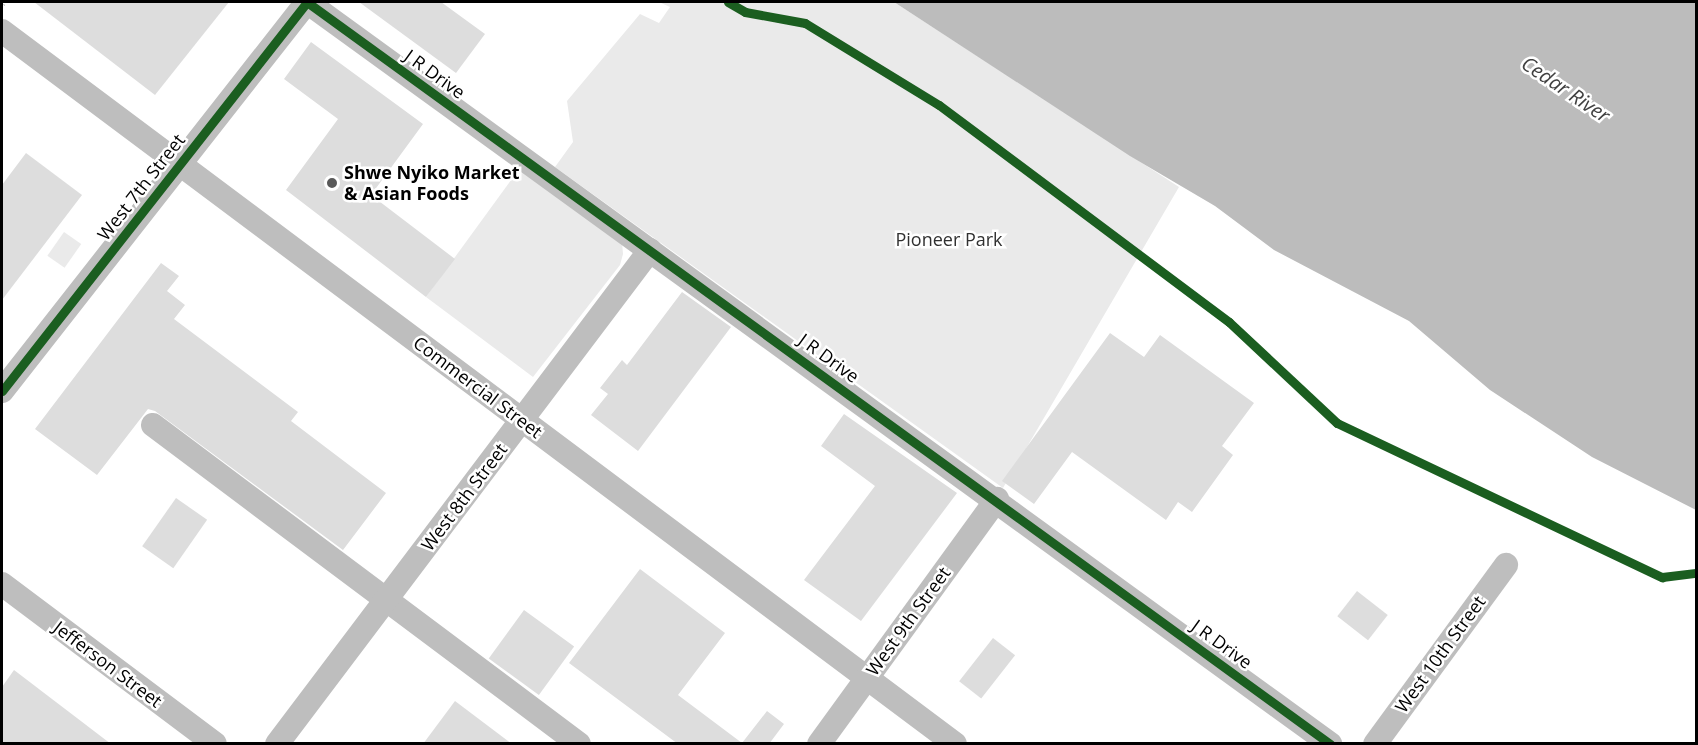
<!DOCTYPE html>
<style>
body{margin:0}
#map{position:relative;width:1698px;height:745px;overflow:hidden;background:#fff;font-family:"Open Sans",sans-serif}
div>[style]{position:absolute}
.green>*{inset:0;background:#eaeaea;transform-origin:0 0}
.water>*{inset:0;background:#bcbcbc}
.building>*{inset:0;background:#ddd;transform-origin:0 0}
.minor>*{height:24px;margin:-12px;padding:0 12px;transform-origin:12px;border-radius:12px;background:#bebebe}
.rail>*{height:7px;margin-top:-3.5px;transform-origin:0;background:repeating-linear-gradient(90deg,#fff 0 14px,#bdbdbd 0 28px);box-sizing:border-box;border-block:2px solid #bdbdbd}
.cycleway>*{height:9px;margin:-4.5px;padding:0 4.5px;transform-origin:4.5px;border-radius:4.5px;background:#1b5e20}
.dots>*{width:16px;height:16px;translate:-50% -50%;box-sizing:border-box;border:3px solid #fff;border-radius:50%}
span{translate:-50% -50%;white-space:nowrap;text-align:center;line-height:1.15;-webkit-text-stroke:5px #fff;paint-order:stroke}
.street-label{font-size:18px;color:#000}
.poi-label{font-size:18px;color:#000;font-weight:700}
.left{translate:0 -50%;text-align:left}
.park-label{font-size:18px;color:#303030}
.water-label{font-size:20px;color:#414141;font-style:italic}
.frame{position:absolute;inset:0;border:3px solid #000;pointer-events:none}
</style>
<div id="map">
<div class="green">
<i style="clip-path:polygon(659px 2px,894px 2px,1179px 187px,1003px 488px,555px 167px,573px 142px,567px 101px,640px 14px,659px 23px,670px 7px)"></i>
<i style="clip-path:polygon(519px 169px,622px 242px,623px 254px,620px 265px,533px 377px,426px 297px)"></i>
<i style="left:64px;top:232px;width:21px;height:29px;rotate:35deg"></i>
</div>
<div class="water">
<i style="clip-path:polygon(894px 2px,1696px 2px,1696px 510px,1592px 457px,1490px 390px,1409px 321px,1274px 250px,1215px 206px,1130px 156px)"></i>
</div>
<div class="building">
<i style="clip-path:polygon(34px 2px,229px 2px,155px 95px)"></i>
<i style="clip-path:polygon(359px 2px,441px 2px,485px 34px,456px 73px)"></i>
<i style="clip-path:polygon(311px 42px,423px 124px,371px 195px,455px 259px,426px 297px,286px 190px,338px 119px,284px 79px)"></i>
<i style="clip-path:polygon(26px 153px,82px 195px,2px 300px,2px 185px)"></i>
<i style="clip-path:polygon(161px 263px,179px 276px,167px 291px,185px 305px,174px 319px,298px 412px,291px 421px,386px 493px,343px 550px,155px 411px,148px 409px,97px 475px,35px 429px)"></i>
<i style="clip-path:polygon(682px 292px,731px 327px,638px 451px,591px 415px,608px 394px,600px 388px,622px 360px,627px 365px)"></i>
<i style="clip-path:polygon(1110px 333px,1144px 357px,1160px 335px,1254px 403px,1222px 446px,1233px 455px,1192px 512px,1178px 502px,1166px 520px,1072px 452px,1034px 504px,1002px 481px)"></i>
<i style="clip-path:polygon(844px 414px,957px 493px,861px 621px,804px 580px,875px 486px,821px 446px)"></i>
<i style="left:176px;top:498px;width:38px;height:59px;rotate:35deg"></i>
<i style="clip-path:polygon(640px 569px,725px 633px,678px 695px,742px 743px,767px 711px,784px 724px,769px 744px,678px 744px,569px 663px)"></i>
<i style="left:1357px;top:591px;width:39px;height:32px;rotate:38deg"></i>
<i style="left:524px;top:610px;width:62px;height:60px;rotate:36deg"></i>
<i style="left:993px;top:638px;width:28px;height:55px;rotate:38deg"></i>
<i style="clip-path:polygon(14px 670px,111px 744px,2px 744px,2px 687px)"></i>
<i style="clip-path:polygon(455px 701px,512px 744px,423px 744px)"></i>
</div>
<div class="minor">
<i style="left:2px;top:31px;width:1190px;rotate:36.8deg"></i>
<i style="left:2px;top:391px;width:494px;rotate:-51.9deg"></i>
<i style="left:307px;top:2px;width:1264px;rotate:35.95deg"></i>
<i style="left:153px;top:425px;width:532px;rotate:36.83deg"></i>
<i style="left:2px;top:584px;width:266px;rotate:36.9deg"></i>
<i style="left:277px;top:744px;width:619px;rotate:-52.94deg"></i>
<i style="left:819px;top:744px;width:303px;rotate:-54deg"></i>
<i style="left:1375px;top:744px;width:222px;rotate:-53.8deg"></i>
</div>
<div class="rail">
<i style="left:2px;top:3px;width:1px;rotate:-45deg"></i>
</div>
<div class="cycleway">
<i style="left:728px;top:2px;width:20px;rotate:30deg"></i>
<i style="left:745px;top:12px;width:61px;rotate:10.4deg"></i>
<i style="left:805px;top:23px;width:157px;rotate:31.5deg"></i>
<i style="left:939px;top:105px;width:362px;rotate:36.8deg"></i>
<i style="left:1229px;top:322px;width:148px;rotate:43.1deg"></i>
<i style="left:1337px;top:423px;width:360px;rotate:25.4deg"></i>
<i style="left:1662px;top:577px;width:34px;rotate:-7deg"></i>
<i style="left:2px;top:391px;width:494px;rotate:-51.9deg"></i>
<i style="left:307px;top:2px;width:1264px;rotate:35.95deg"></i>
</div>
<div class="dots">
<i style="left:332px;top:183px;background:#595959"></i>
</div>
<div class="street-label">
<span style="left:435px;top:74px;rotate:36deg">J R Drive</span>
<span style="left:141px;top:187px;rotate:-52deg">West 7th Street</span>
<span style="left:829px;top:358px;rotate:36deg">J R Drive</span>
<span style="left:478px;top:387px;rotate:37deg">Commercial Street</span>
<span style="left:464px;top:497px;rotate:-53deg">West 8th Street</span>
<span style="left:908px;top:621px;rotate:-54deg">West 9th Street</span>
<span style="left:1222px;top:644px;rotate:36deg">J R Drive</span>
<span style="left:1440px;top:654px;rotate:-54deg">West 10th Street</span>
<span style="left:108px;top:664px;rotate:37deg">Jefferson Street</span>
</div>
<div class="poi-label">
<span class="left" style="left:344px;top:183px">Shwe Nyiko Market<br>&amp; Asian Foods</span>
</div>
<div class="park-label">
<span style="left:949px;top:239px">Pioneer Park</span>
</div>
<div class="water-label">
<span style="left:1566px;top:89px;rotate:34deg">Cedar River</span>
</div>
<div class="frame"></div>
</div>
